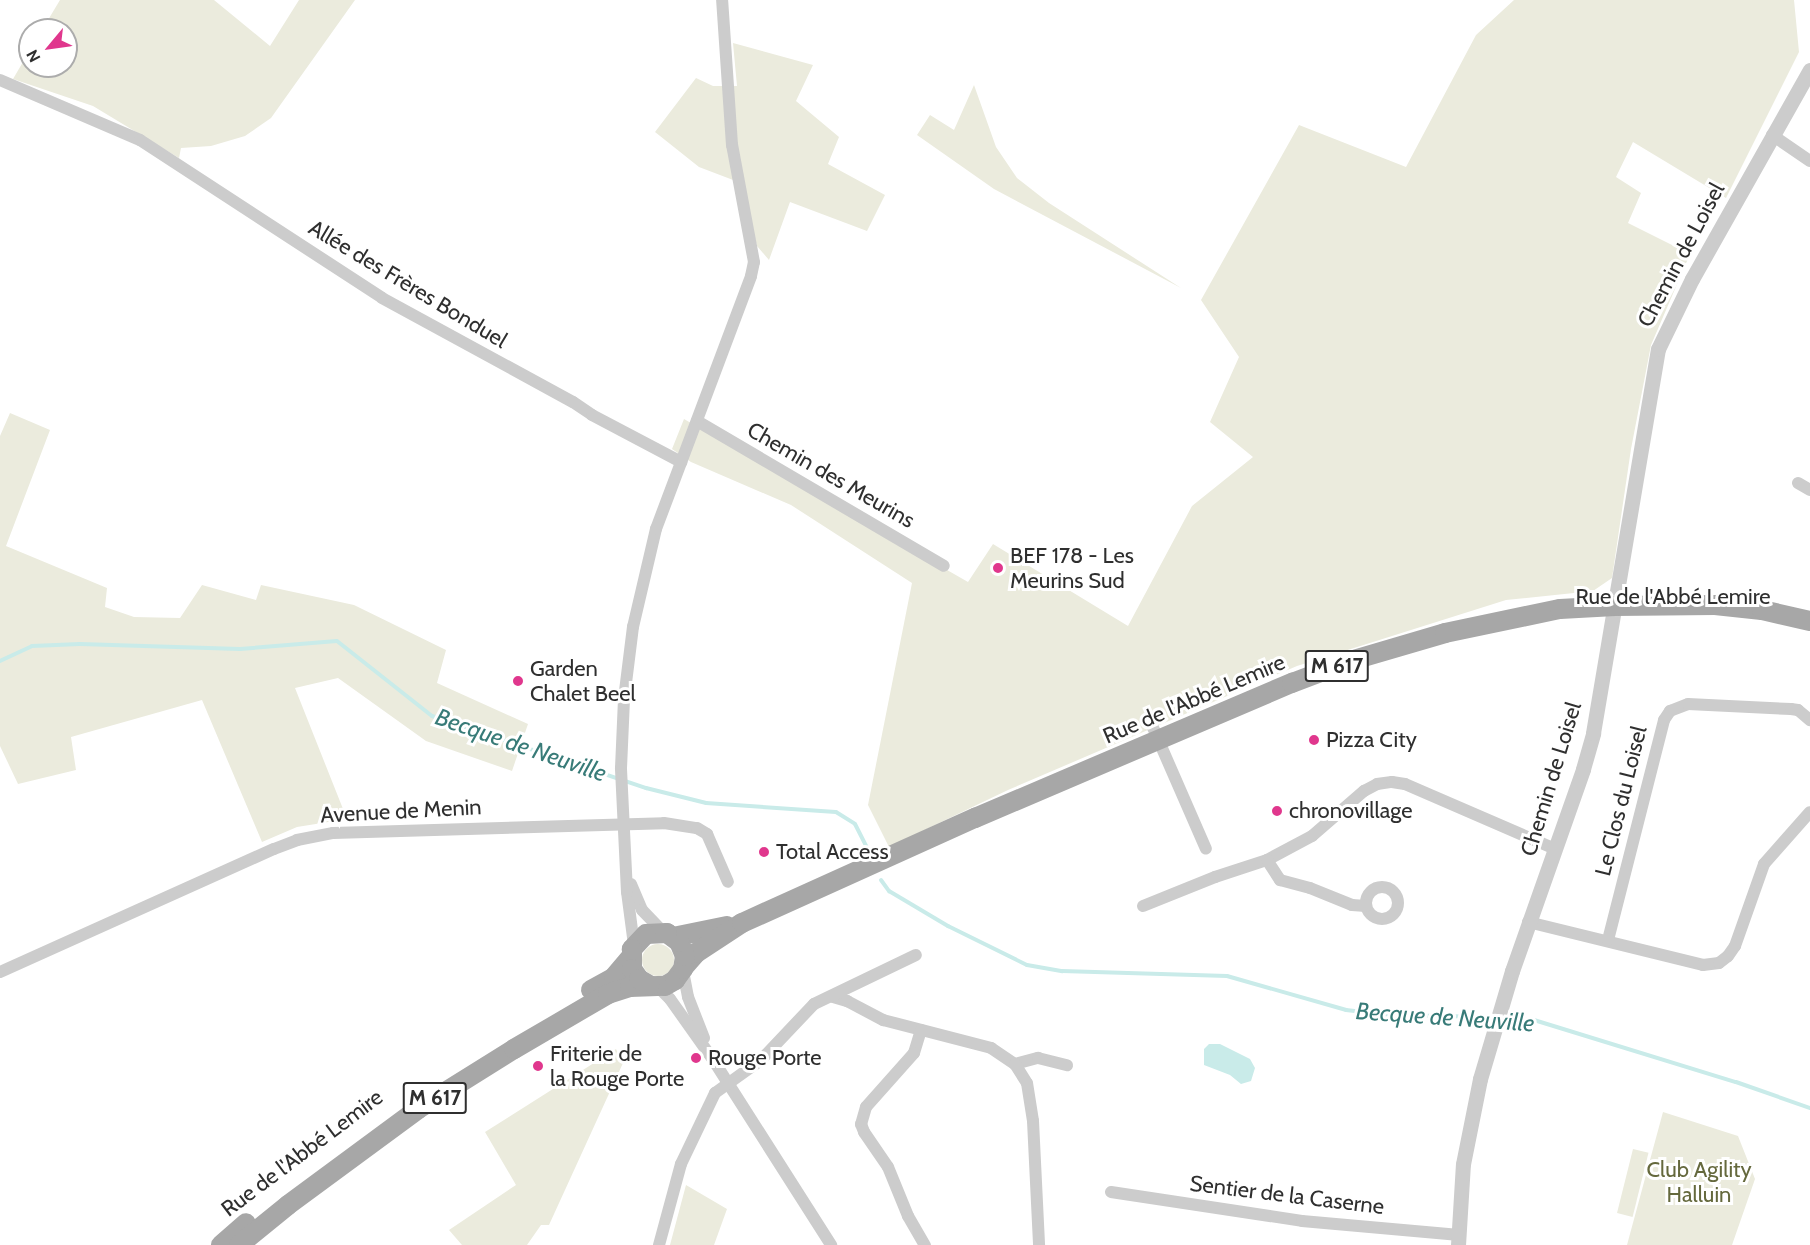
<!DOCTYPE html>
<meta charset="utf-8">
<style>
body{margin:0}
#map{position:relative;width:1810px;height:1245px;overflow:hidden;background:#fff;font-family:Cabin,sans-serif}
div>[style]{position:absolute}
.green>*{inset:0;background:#ebebdd;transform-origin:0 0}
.round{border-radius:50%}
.water>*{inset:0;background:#c9ebe9}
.stream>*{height:4px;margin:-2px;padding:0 2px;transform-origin:2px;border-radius:2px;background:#c9ebe9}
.minor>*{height:12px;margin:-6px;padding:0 6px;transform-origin:6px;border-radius:6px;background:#ccc}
.minor>.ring{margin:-6px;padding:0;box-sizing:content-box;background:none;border:12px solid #ccc;border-radius:50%}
.tertiary>*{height:15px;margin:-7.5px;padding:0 7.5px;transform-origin:7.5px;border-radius:7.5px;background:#ccc}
.primary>*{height:20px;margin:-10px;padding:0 10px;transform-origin:10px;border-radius:10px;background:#a7a7a7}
.dots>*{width:16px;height:16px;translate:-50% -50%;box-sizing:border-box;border:3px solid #fff;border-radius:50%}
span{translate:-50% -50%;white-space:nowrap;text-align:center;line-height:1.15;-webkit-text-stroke:6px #fff;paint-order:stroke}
.shield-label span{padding:2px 4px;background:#fff;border:2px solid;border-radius:4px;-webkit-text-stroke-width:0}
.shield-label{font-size:21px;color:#2f2f2f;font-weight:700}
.street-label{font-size:22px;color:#2f2f2f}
.poi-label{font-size:22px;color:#2f2f2f}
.left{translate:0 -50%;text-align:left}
.park-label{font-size:22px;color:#65693d}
.water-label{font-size:24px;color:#387b78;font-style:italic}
.north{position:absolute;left:18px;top:18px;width:60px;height:60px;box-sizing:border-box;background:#fff;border:2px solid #acacac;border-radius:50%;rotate:241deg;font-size:16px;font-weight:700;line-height:24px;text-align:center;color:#2f2f2f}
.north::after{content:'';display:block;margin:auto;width:21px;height:27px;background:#e0378d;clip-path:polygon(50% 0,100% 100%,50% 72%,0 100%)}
</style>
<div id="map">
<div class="green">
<i style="clip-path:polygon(60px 0,214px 0,270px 46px,299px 0,355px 0,271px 118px,245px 136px,211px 146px,181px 148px,179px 158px,93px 106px,13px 79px,30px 50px,30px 66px,66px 66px,66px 30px,42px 30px)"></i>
<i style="clip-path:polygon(1514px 0,1794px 0,1799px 52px,1726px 198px,1633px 142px,1616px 177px,1641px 193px,1628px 223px,1690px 254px,1651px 345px,1631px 449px,1612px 578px,1593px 591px,1506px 600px,1297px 666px,1008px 790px,889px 847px,868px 805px,912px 583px,791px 505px,691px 462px,672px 449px,684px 419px,968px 582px,993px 544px,1128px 626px,1192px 506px,1253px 457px,1210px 422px,1239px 357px,1201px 300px,1299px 125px,1406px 167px,1476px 35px)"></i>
<i style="clip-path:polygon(733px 43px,813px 65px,796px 101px,839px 137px,828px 164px,885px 195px,867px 231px,790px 202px,769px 260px,757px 246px,741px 183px,699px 167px,655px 132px,696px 78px,713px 86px,737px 86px)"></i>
<i style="clip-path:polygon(974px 85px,996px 147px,1017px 178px,1049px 203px,1181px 288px,994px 189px,917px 135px,930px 115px,954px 130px)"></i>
<i style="clip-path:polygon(10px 413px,50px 430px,6px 546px,107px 588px,105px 607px,134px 617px,180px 618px,202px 585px,256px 600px,261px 585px,354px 605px,446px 650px,437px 683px,528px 724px,512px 771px,426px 741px,338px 678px,295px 688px,347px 819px,297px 827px,262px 842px,202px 700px,71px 737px,76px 770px,18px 784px,0 746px,0 436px)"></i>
<i class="round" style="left:642px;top:944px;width:32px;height:32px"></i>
<i style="clip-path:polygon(616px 1049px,623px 1063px,549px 1225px,541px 1225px,527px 1245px,462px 1245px,449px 1230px,516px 1185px,485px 1132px)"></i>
<i style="clip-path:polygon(1663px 1112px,1738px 1136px,1755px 1179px,1732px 1245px,1627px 1245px)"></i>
<i style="left:1633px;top:1149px;width:16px;height:66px;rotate:14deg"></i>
<i style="clip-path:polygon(686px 1185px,727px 1209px,714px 1245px,670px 1245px)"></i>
</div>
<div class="water">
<i style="clip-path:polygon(1209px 1044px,1220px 1044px,1250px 1059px,1255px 1068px,1251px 1081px,1241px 1084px,1230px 1075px,1204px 1065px,1204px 1049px)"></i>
</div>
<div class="stream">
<i style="left:0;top:661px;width:35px;rotate:-25deg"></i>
<i style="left:32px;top:646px;width:48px;rotate:-2.4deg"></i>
<i style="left:80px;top:644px;width:160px;rotate:1.8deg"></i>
<i style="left:240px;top:649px;width:97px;rotate:-4.7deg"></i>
<i style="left:337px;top:641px;width:121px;rotate:38.3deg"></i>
<i style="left:432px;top:716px;width:226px;rotate:18.6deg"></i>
<i style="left:646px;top:788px;width:62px;rotate:14deg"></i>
<i style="left:706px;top:803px;width:130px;rotate:4deg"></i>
<i style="left:836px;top:812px;width:22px;rotate:32deg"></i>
<i style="left:855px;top:824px;width:27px;rotate:63deg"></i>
<i style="left:881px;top:880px;width:14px;rotate:54deg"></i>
<i style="left:889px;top:891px;width:69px;rotate:30.7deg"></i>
<i style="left:948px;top:926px;width:88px;rotate:26.3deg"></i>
<i style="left:1027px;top:965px;width:36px;rotate:10deg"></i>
<i style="left:1062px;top:971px;width:165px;rotate:1.7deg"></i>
<i style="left:1227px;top:976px;width:124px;rotate:15.9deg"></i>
<i style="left:1346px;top:1010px;width:43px;rotate:6.6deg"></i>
<i style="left:1389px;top:1015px;width:104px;rotate:1.1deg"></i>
<i style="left:1501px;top:1017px;width:33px;rotate:5deg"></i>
<i style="left:1534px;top:1020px;width:211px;rotate:17.1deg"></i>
<i style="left:1736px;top:1082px;width:78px;rotate:19.4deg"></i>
</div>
<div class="minor">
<i style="left:0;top:80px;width:152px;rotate:23.2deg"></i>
<i style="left:140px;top:140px;width:289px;rotate:33.1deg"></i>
<i style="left:382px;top:298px;width:217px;rotate:28.6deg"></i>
<i style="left:573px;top:402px;width:23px;rotate:34deg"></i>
<i style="left:592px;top:415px;width:101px;rotate:27.8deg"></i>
<i style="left:1772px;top:135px;width:46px;rotate:34.4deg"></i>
<i style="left:697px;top:421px;width:286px;rotate:30.4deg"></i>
<i style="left:1798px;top:483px;width:14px;rotate:30deg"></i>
<i style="left:1151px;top:723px;width:137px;rotate:66.4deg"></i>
<i style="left:1267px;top:860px;width:51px;rotate:-28.1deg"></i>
<i style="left:1312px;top:836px;width:69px;rotate:-40.9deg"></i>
<i style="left:1364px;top:791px;width:15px;rotate:-28deg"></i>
<i style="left:1377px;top:784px;width:15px;rotate:-8deg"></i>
<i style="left:1392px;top:782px;width:13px;rotate:9deg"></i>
<i style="left:1405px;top:784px;width:163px;rotate:23.4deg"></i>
<i style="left:631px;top:884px;width:28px;rotate:67deg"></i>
<i style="left:642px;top:910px;width:30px;rotate:46deg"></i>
<i class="ring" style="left:1366px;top:887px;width:20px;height:20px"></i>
<i style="left:1143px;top:906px;width:78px;rotate:-21.9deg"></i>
<i style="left:1215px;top:877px;width:55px;rotate:-18.1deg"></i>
<i style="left:1267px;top:860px;width:24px;rotate:57deg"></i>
<i style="left:1280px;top:880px;width:31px;rotate:15deg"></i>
<i style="left:1310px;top:888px;width:45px;rotate:22deg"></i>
<i style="left:1352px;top:905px;width:14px;rotate:4deg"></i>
<i style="left:1528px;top:922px;width:180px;rotate:13.8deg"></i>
<i style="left:1703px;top:965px;width:16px;rotate:-7deg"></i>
<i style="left:1719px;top:963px;width:11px;rotate:-38deg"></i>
<i style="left:1728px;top:956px;width:12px;rotate:-55deg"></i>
<i style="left:1735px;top:946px;width:87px;rotate:-70.5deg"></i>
<i style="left:1764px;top:864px;width:69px;rotate:-48.5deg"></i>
<i style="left:1608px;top:940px;width:227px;rotate:-75.7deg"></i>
<i style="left:1664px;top:720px;width:11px;rotate:-56deg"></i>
<i style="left:1670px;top:711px;width:19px;rotate:-21deg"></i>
<i style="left:1688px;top:704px;width:103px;rotate:2.8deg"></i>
<i style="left:1791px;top:709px;width:7px;rotate:8deg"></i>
<i style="left:1798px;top:710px;width:16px;rotate:40deg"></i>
<i style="left:634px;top:945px;width:53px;rotate:-97.5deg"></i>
<i style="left:627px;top:892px;width:124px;rotate:-92.8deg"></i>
<i style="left:621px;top:768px;width:69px;rotate:-87.5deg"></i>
<i style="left:624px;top:699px;width:73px;rotate:-82.9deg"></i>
<i style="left:633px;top:627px;width:101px;rotate:-76.8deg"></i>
<i style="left:656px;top:529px;width:270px;rotate:-69.4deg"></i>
<i style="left:751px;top:276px;width:14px;rotate:-78deg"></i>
<i style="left:754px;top:262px;width:119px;rotate:-100.6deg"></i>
<i style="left:732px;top:145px;width:145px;rotate:-93.9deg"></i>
<i style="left:683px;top:971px;width:26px;rotate:79deg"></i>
<i style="left:688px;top:997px;width:44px;rotate:68.7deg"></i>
<i style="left:0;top:972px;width:300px;rotate:-24.2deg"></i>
<i style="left:274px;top:849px;width:25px;rotate:-21deg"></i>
<i style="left:297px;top:840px;width:37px;rotate:-11deg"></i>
<i style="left:333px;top:833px;width:331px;rotate:-1.7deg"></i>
<i style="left:664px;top:823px;width:33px;rotate:9deg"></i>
<i style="left:697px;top:828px;width:12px;rotate:31deg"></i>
<i style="left:707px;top:834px;width:52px;rotate:66.4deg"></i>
<i style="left:657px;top:986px;width:18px;rotate:45deg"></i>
<i style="left:670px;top:999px;width:72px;rotate:54.6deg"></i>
<i style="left:712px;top:1058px;width:222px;rotate:57.5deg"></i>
<i style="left:833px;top:997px;width:15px;rotate:16deg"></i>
<i style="left:847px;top:1001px;width:41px;rotate:27.8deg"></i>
<i style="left:883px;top:1020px;width:112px;rotate:14.5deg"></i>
<i style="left:991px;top:1048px;width:29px;rotate:34deg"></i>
<i style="left:1015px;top:1064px;width:24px;rotate:-15deg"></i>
<i style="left:1038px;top:1058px;width:30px;rotate:14deg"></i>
<i style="left:921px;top:1030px;width:24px;rotate:107deg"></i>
<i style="left:914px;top:1053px;width:72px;rotate:131.6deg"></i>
<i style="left:866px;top:1107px;width:18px;rotate:106deg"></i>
<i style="left:861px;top:1124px;width:9px;rotate:69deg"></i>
<i style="left:864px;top:1132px;width:42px;rotate:55.6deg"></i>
<i style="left:888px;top:1167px;width:53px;rotate:67.8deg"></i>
<i style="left:908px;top:1216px;width:34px;rotate:60deg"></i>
<i style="left:1015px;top:1064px;width:22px;rotate:58deg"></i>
<i style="left:1027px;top:1083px;width:38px;rotate:81deg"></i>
<i style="left:1033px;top:1121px;width:124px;rotate:87.2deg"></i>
<i style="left:1111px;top:1192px;width:193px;rotate:8.6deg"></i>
<i style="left:1302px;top:1221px;width:158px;rotate:5.1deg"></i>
<i style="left:659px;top:1245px;width:84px;rotate:-74.8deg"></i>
<i style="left:681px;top:1164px;width:79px;rotate:-64.4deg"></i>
<i style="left:715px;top:1093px;width:57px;rotate:-35.7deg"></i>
<i style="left:761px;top:1060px;width:77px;rotate:-46.6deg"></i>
<i style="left:814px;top:1004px;width:113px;rotate:-25.7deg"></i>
</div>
<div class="tertiary">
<i style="left:1458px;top:1245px;width:81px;rotate:-86.5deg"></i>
<i style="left:1463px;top:1164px;width:87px;rotate:-78.7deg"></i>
<i style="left:1480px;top:1079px;width:113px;rotate:-73.5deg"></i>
<i style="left:1512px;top:971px;width:214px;rotate:-70.6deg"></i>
<i style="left:1583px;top:769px;width:37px;rotate:-74deg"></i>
<i style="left:1593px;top:733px;width:389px;rotate:-80.4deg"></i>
<i style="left:1658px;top:349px;width:78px;rotate:-64.1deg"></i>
<i style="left:1692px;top:279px;width:240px;rotate:-60.6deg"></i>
</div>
<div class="primary">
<i style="left:673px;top:937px;width:55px;rotate:-11.5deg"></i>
<i style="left:684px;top:967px;width:18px;rotate:-49deg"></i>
<i style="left:696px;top:953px;width:55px;rotate:-33.1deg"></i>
<i style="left:742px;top:923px;width:256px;rotate:-24.3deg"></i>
<i style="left:975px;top:818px;width:345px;rotate:-23.1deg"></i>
<i style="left:1292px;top:683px;width:62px;rotate:-20.8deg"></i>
<i style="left:1350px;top:661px;width:99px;rotate:-16.4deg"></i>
<i style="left:1445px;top:633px;width:117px;rotate:-11.8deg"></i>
<i style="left:1560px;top:609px;width:55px;rotate:-3.1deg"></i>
<i style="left:1615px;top:606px;width:100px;rotate:-0.6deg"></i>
<i style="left:1715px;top:605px;width:47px;rotate:6.1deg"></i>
<i style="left:1762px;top:610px;width:49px;rotate:12.9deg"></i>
<i style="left:591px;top:990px;width:26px;rotate:-29deg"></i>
<i style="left:614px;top:977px;width:26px;rotate:-50deg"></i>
<i style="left:221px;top:1245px;width:33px;rotate:-41deg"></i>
<i style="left:239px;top:1245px;width:63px;rotate:-39.2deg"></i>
<i style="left:288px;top:1205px;width:162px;rotate:-36.4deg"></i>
<i style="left:418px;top:1109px;width:113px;rotate:-32deg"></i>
<i style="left:514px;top:1049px;width:109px;rotate:-30.3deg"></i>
<i style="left:608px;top:994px;width:23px;rotate:-18deg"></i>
<i style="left:630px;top:987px;width:35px;rotate:-2deg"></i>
<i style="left:665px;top:986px;width:12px;rotate:-31deg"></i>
<i style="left:675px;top:980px;width:14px;rotate:-54deg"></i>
<i style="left:683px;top:969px;width:13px;rotate:-81deg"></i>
<i style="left:685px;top:956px;width:15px;rotate:-113deg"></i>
<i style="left:679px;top:942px;width:15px;rotate:-143deg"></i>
<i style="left:667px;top:933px;width:21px;rotate:177deg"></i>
<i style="left:646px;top:934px;width:21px;rotate:133deg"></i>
<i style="left:632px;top:949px;width:20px;rotate:90deg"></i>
<i style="left:632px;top:969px;width:12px;rotate:55deg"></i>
<i style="left:639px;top:979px;width:12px;rotate:31deg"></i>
</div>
<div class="dots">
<i style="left:998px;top:568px;background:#e0378d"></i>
<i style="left:518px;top:681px;background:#e0378d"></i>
<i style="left:1314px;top:740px;background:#e0378d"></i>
<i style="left:1277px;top:811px;background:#e0378d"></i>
<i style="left:764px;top:852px;background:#e0378d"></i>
<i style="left:696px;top:1058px;background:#e0378d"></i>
<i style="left:538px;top:1066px;background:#e0378d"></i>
</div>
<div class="shield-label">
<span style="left:1337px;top:666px">M 617</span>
<span style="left:435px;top:1098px">M 617</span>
</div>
<div class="street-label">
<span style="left:1681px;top:255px;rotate:-62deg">Chemin de Loisel</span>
<span style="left:408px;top:284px;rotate:31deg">Allée des Frères Bonduel</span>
<span style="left:831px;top:475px;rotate:30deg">Chemin des Meurins</span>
<span style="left:1673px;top:597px">Rue de l'Abbé Lemire</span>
<span style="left:1194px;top:699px;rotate:-23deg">Rue de l'Abbé Lemire</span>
<span style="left:1551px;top:779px;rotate:-73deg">Chemin de Loisel</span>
<span style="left:1621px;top:801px;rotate:-76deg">Le Clos du Loisel</span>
<span style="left:401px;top:811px;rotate:-3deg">Avenue de Menin</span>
<span style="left:302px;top:1153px;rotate:-37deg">Rue de l'Abbé Lemire</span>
<span style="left:1287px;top:1195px;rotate:7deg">Sentier de la Caserne</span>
</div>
<div class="poi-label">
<span class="left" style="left:1010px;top:568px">BEF 178 - Les<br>Meurins Sud</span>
<span class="left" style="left:530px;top:681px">Garden<br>Chalet Beel</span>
<span class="left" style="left:1326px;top:740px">Pizza City</span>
<span class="left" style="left:1289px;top:811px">chronovillage</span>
<span class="left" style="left:776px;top:852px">Total Access</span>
<span class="left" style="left:550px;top:1066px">Friterie de<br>la Rouge Porte</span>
<span class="left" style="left:708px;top:1058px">Rouge Porte</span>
</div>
<div class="park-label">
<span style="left:1699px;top:1182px">Club Agility<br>Halluin</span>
</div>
<div class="water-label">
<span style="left:521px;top:745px;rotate:19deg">Becque de Neuville</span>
<span style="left:1445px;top:1017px;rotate:4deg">Becque de Neuville</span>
</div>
<div class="north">N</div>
</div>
